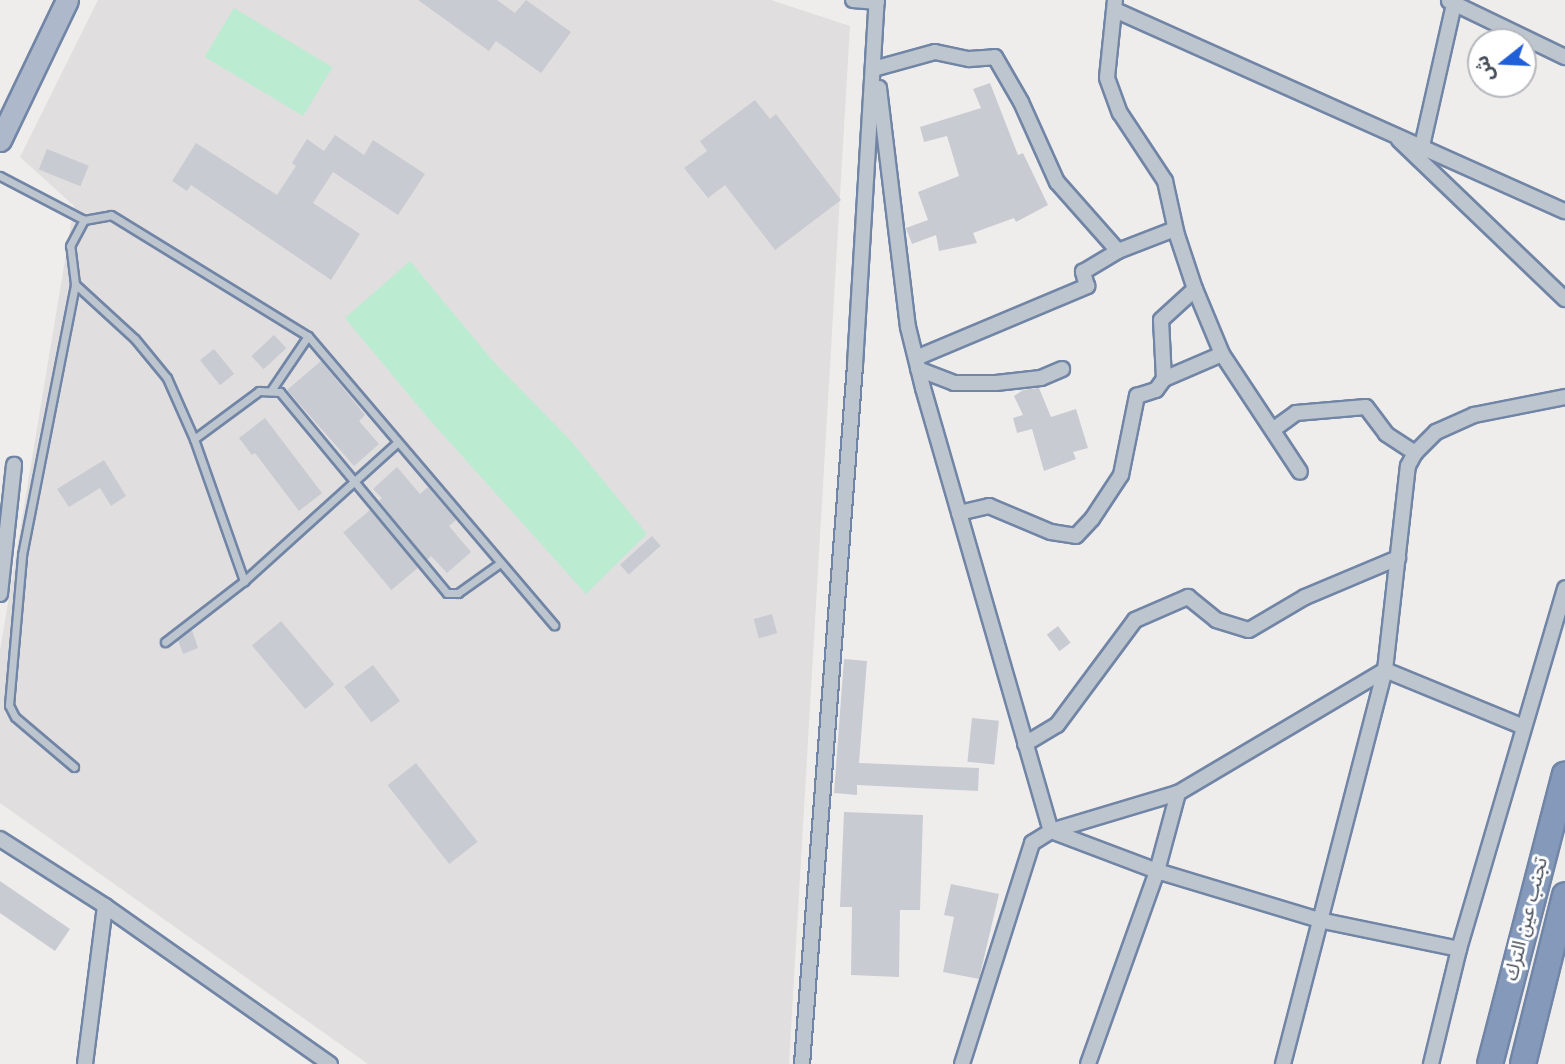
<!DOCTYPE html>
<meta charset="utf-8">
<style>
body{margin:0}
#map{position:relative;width:1565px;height:1064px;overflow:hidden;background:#efedec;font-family:Quicksand,"Noto Sans Arabic",sans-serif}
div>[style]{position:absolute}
.education>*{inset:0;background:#e0dede}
.green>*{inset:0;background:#bbecd2;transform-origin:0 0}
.building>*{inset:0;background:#c9cbd2;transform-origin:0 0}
.roads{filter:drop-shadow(2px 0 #7185a6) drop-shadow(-2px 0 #7185a6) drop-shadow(0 2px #7185a6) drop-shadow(0 -2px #7185a6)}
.lane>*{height:7px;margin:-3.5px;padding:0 3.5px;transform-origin:3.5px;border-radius:3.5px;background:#bdc5ce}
.street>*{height:14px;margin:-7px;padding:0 7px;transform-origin:7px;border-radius:7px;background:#bdc5ce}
.primary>*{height:21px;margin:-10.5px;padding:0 10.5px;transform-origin:10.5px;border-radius:10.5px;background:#adb9cb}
.highway>*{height:24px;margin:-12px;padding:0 12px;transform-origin:12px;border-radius:12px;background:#859aba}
span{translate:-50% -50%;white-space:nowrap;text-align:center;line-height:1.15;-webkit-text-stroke:6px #fff;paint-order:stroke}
.street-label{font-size:19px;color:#454e59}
.north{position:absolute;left:1467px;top:28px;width:70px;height:70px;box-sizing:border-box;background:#fff;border:2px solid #b5b8bd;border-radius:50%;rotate:252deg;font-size:19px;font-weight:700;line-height:28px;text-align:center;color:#454e59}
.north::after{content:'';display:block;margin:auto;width:24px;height:32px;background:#1f5fd7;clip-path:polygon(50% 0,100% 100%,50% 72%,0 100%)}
</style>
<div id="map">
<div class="education">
<i style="clip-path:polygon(98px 0,771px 0,850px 26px,789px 1064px,368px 1064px,0 803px,0 651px,74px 206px,20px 157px)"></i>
</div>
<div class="green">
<i style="left:234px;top:8px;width:115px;height:57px;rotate:31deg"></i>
<i style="clip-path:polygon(410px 261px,493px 361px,571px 441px,647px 534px,586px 594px,428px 418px,345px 318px)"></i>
</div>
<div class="building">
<i style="clip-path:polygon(418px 0,497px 0,515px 13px,526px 0,571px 32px,541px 73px,496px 41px,489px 51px)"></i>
<i style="clip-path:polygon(990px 83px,1018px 155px,1023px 153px,1048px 205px,1016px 222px,1014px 218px,973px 233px,977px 243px,939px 251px,936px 235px,912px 244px,906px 228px,928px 220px,918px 192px,959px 176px,947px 136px,924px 142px,920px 127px,981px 108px,973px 89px)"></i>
<i style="clip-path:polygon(755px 100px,770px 119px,776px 114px,841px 200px,775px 250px,725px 185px,708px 198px,684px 168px,707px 151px,700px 141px)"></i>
<i style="clip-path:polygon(335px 135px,364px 155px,373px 140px,425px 174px,398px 215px,333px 172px,313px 203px,360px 234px,331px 280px,191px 185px,187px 191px,172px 181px,196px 143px,277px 195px,296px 166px,292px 163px,307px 139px,324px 151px)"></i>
<i style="left:47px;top:149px;width:45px;height:22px;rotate:22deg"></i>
<i style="left:274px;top:335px;width:18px;height:31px;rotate:47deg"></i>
<i style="left:214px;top:349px;width:32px;height:18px;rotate:51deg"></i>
<i style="clip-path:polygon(321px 361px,365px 415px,359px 421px,379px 444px,354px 466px,287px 390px)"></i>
<i style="clip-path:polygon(1039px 388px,1051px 417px,1076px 409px,1088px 448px,1073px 452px,1076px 459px,1044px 471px,1032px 429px,1017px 433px,1013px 418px,1023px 415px,1014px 396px,1023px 390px)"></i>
<i style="clip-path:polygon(265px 418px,322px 493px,299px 511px,255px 453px,252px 455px,239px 438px)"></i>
<i style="clip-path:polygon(104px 460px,126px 496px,111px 506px,100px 488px,69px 507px,57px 489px)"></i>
<i style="clip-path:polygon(397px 467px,420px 494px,428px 487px,456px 520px,449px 526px,471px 552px,447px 573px,431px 556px,427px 560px,379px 501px,382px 498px,373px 489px)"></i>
<i style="left:370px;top:510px;width:75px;height:35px;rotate:50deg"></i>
<i style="left:652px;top:536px;width:13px;height:43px;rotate:48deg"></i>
<i style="left:772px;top:614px;width:20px;height:19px;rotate:75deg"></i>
<i style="left:281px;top:621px;width:83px;height:38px;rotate:50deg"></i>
<i style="left:1058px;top:626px;width:21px;height:14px;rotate:53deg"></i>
<i style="clip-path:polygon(192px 630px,198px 648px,183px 654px,178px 640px)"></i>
<i style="clip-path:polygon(844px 659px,867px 661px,859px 763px,979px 768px,978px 791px,857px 785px,857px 795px,834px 793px)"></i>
<i style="left:373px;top:665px;width:45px;height:36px;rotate:53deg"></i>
<i style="left:972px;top:718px;width:27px;height:44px;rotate:6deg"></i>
<i style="left:416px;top:763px;width:100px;height:36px;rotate:52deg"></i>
<i style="clip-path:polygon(844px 812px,923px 815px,920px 910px,900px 910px,899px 977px,851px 975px,852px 907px,840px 907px)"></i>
<i style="clip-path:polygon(0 881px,70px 929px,55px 951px,0 913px)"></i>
<i style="clip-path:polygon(951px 884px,999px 894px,979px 979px,943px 972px,954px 917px,944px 915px)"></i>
</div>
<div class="roads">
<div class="lane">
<i style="left:0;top:176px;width:95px;rotate:27.6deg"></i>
<i style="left:84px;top:220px;width:27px;rotate:-10deg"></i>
<i style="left:111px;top:215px;width:231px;rotate:31.6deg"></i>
<i style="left:308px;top:336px;width:380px;rotate:49.6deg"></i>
<i style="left:75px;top:284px;width:81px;rotate:42.5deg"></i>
<i style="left:135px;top:339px;width:50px;rotate:50.6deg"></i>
<i style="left:167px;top:378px;width:67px;rotate:66.1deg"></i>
<i style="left:194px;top:439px;width:151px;rotate:70.6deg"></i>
<i style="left:272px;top:389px;width:64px;rotate:-55.8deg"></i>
<i style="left:194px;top:439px;width:81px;rotate:-36.4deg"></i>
<i style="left:259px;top:391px;width:21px;rotate:3deg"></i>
<i style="left:280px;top:392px;width:261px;rotate:50.3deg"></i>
<i style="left:447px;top:593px;width:11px"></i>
<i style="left:458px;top:593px;width:52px;rotate:-35.5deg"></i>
<i style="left:165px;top:642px;width:100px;rotate:-37.7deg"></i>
<i style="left:244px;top:581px;width:207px;rotate:-42.1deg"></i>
<i style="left:74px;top:767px;width:77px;rotate:-139.7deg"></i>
<i style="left:15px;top:717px;width:13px;rotate:-117deg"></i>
<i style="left:9px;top:705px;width:151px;rotate:-85deg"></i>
<i style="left:22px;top:555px;width:276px;rotate:-78.9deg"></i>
<i style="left:75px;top:284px;width:38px;rotate:-97deg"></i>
<i style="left:70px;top:246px;width:30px;rotate:-62deg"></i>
</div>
<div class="street">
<i style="left:853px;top:0;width:24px;rotate:5deg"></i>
<i style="left:1115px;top:0;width:78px;rotate:95.9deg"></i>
<i style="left:1107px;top:78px;width:37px;rotate:70deg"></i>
<i style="left:1120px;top:113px;width:82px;rotate:56.5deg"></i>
<i style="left:1165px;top:181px;width:55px;rotate:77.5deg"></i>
<i style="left:1177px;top:235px;width:57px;rotate:71.6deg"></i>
<i style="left:1195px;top:289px;width:70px;rotate:67.4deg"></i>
<i style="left:1222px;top:354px;width:141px;rotate:56.5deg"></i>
<i style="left:1449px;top:1px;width:129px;rotate:25.8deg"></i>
<i style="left:1115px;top:10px;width:493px;rotate:24.1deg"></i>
<i style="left:877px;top:68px;width:60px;rotate:-15.4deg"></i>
<i style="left:935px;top:52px;width:35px;rotate:12deg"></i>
<i style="left:969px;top:59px;width:26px;rotate:-4deg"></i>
<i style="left:995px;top:57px;width:52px;rotate:60deg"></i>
<i style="left:1021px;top:102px;width:88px;rotate:65.8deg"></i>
<i style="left:1057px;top:182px;width:92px;rotate:48.5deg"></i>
<i style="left:1118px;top:251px;width:61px;rotate:-21.1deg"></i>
<i style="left:879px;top:88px;width:241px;rotate:83.1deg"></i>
<i style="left:908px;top:327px;width:63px;rotate:76.2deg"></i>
<i style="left:923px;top:388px;width:461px;rotate:73.9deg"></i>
<i style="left:1399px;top:140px;width:230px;rotate:43.8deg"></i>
<i style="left:1422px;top:146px;width:150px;rotate:-77.3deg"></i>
<i style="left:916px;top:358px;width:186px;rotate:-22.8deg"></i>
<i style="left:1087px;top:286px;width:15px;rotate:-106deg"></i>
<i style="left:1083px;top:272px;width:41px;rotate:-31deg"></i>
<i style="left:918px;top:369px;width:39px;rotate:21deg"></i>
<i style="left:954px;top:383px;width:42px"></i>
<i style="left:996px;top:383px;width:45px;rotate:-6.3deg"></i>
<i style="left:1041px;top:378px;width:23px;rotate:-23deg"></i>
<i style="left:1164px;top:379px;width:59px;rotate:-92.9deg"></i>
<i style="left:1161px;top:320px;width:46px;rotate:-42.4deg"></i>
<i style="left:1274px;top:429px;width:27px;rotate:-36deg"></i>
<i style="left:1296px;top:413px;width:70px;rotate:-4.9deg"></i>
<i style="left:1366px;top:407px;width:34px;rotate:53deg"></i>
<i style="left:1386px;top:434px;width:35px;rotate:33deg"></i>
<i style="left:959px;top:513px;width:31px;rotate:-13deg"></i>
<i style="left:989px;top:506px;width:67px;rotate:22.8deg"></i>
<i style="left:1051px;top:532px;width:25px;rotate:9deg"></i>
<i style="left:1076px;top:536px;width:23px;rotate:-47deg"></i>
<i style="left:1092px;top:519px;width:53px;rotate:-56.6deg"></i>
<i style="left:1121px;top:475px;width:81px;rotate:-78.6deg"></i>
<i style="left:1137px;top:396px;width:20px;rotate:-18deg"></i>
<i style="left:1156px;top:390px;width:14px;rotate:-54deg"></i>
<i style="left:1164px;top:379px;width:63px;rotate:-23.3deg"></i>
<i style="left:0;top:594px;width:130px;rotate:-83.8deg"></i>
<i style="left:1025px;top:744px;width:37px;rotate:-31deg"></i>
<i style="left:1057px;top:725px;width:131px;rotate:-53.4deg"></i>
<i style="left:1135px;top:620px;width:58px;rotate:-23.5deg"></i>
<i style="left:1188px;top:597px;width:36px;rotate:39deg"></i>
<i style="left:1216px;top:620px;width:34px;rotate:17deg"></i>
<i style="left:1249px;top:630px;width:65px;rotate:-30.5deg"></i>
<i style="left:1305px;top:597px;width:101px;rotate:-22.8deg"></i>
<i style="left:1051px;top:831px;width:113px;rotate:20.7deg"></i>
<i style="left:1157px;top:871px;width:169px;rotate:16.8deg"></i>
<i style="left:1319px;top:920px;width:143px;rotate:11.7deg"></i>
<i style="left:0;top:839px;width:125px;rotate:32.5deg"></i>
<i style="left:105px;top:906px;width:275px;rotate:35.1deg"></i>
<i style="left:85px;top:1064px;width:159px;rotate:-82.8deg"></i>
<i style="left:802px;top:1064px;width:701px;rotate:-85.66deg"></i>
<i style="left:855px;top:365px;width:366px;rotate:-86.6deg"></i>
<i style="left:962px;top:1064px;width:232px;rotate:-72.4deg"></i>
<i style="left:1032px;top:843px;width:22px;rotate:-32deg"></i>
<i style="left:1051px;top:831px;width:133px;rotate:-16.7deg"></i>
<i style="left:1178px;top:793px;width:241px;rotate:-30.7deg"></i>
<i style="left:1385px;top:670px;width:150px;rotate:22.3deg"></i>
<i style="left:1088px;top:1064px;width:205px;rotate:-70.3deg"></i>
<i style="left:1157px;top:871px;width:81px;rotate:-74.9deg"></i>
<i style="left:1283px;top:1064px;width:407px;rotate:-75.5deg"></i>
<i style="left:1385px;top:670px;width:205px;rotate:-83.6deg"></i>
<i style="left:1408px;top:466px;width:15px;rotate:-62deg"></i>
<i style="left:1415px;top:453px;width:30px;rotate:-45deg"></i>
<i style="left:1436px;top:432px;width:42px;rotate:-24.1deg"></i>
<i style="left:1474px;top:415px;width:93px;rotate:-11.2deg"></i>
<i style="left:1431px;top:1064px;width:118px;rotate:-76.3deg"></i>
<i style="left:1459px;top:949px;width:376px;rotate:-73.6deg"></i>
</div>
<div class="primary">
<i style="left:0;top:140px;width:155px;rotate:-64.4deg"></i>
</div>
<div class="highway">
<i style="left:1490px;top:1064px;width:299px;rotate:-75.5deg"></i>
<i style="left:1523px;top:1064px;width:174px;rotate:-76deg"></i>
</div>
</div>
<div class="street-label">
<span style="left:1526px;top:919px;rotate:-76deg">تجنب عين الترك</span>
</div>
<div class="north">ش</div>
</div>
